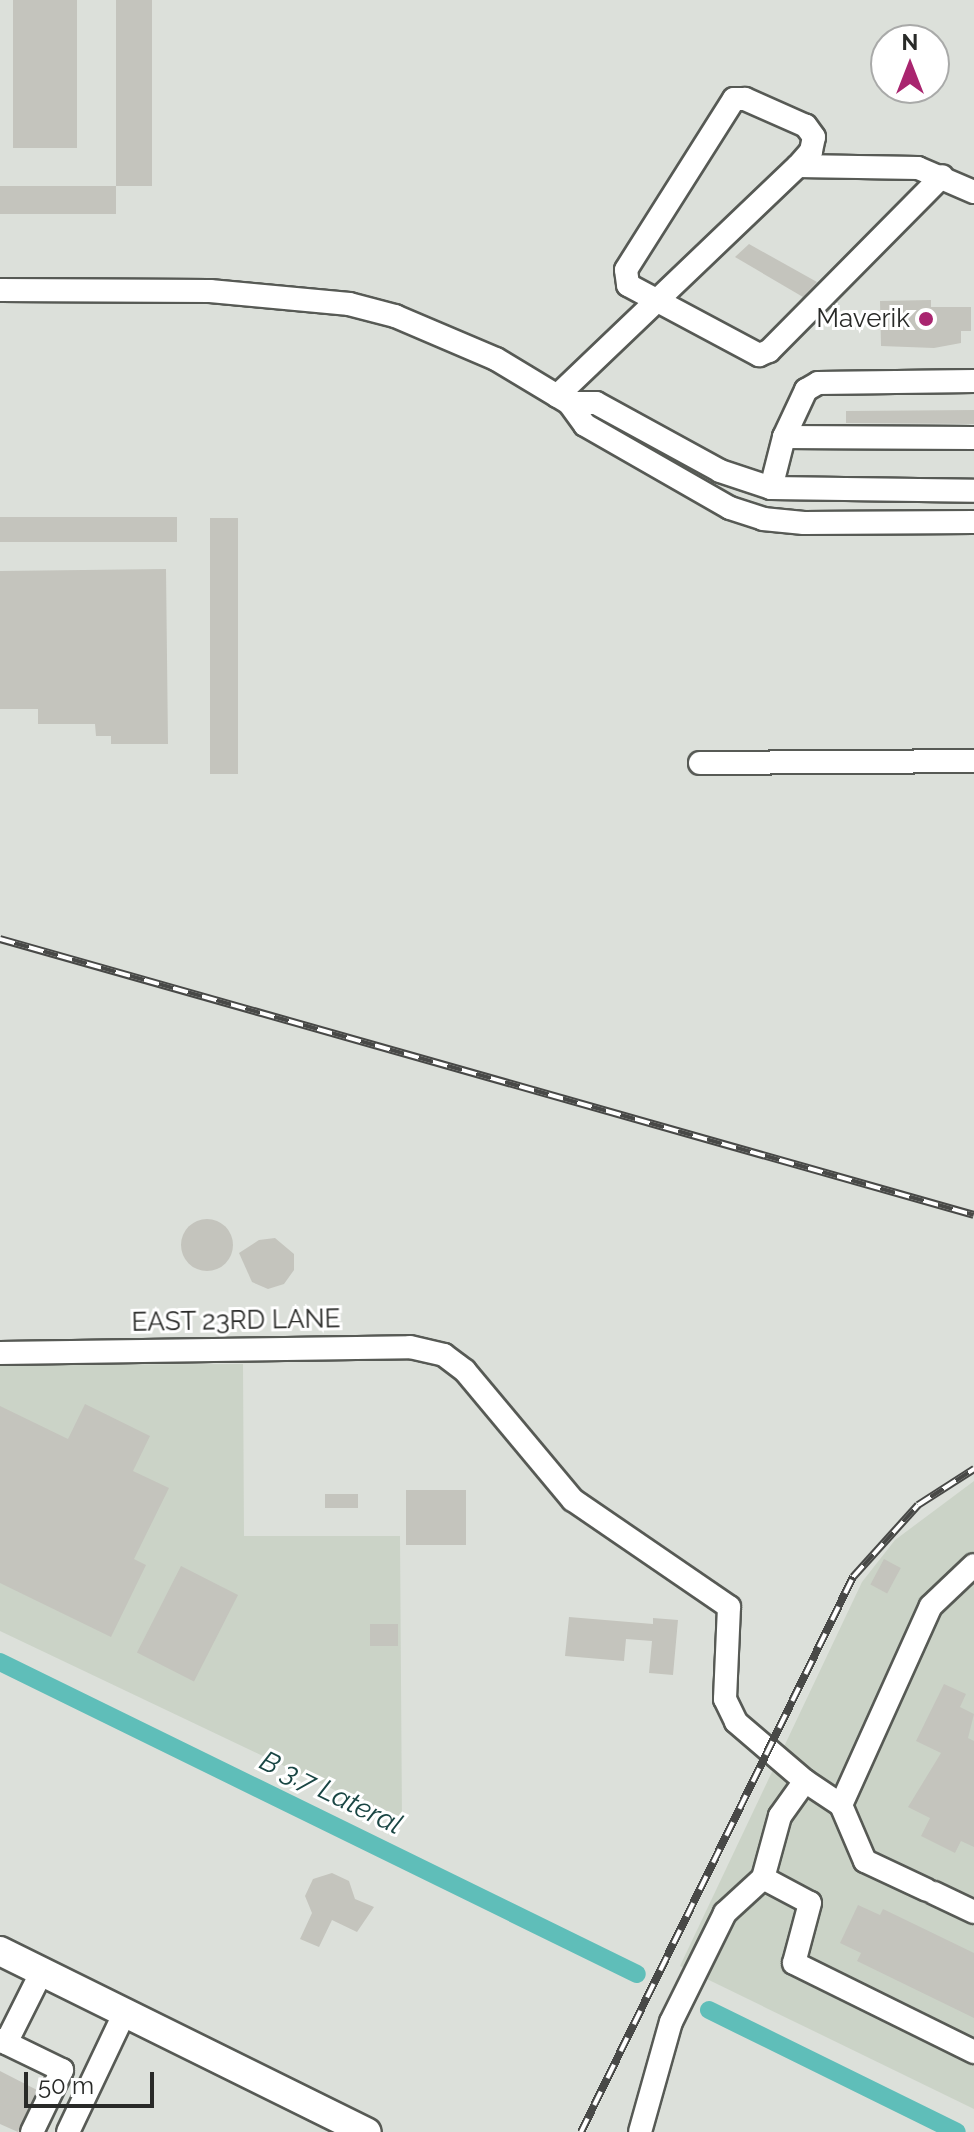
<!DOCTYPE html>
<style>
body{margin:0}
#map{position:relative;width:974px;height:2132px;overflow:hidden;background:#dce0da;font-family:Raleway,sans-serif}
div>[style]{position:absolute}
.built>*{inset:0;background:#cbd3c7}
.canal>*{height:18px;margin:-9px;padding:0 9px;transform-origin:9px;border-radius:9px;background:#5fbeb9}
.building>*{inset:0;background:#c4c4bd;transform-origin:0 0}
.round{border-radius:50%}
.roads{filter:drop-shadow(2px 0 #575a55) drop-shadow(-2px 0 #575a55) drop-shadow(0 2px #575a55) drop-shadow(0 -2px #575a55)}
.minor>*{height:22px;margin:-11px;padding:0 11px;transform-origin:11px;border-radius:11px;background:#fff}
.major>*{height:28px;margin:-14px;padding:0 14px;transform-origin:14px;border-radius:14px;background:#fff}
.rail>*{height:8px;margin-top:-4px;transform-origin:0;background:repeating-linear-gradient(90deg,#fff 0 15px,#484947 0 30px);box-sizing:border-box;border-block:2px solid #484947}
.dots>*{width:22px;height:22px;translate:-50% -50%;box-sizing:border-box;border:4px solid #fff;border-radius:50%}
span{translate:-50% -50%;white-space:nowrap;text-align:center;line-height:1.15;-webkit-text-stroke:6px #fff;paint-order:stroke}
.poi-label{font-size:26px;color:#292a28}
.right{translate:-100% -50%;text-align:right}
.street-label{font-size:26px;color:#292a28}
.water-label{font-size:28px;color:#1a4644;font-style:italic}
.north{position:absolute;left:870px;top:24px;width:80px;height:80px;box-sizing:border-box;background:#fff;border:2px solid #a9aaa9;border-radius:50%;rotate:0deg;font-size:22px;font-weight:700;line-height:32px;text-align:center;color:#292a28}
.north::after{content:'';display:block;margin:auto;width:28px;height:36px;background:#a9256f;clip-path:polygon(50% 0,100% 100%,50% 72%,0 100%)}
.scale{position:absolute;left:24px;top:2072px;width:130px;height:36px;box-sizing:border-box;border:4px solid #292a28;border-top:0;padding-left:10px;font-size:24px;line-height:28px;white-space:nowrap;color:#292a28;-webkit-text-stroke:6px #fff;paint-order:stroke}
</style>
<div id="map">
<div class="built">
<i style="clip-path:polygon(243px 1364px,244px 1536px,400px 1536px,402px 1822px,0 1631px,0 1365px)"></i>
<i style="clip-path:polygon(974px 1481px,974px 2109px,680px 1966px,862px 1582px,895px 1540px)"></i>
</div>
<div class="canal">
<i style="left:0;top:1662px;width:709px;rotate:26.1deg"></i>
<i style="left:709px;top:2010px;width:276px;rotate:26.2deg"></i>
</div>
<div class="building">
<i style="left:13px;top:0;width:64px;height:148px"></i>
<i style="left:116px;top:0;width:36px;height:186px"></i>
<i style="left:116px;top:186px;width:28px;height:116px;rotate:90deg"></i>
<i style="clip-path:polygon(749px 244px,817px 282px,803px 297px,735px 257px)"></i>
<i style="clip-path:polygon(931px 300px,931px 307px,971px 307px,971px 331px,961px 331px,961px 343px,934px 348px,881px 346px,880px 301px)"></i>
<i style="clip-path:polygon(974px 410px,974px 424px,846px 423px,846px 411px)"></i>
<i style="left:177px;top:517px;width:25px;height:177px;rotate:90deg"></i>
<i style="left:210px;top:518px;width:28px;height:256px"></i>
<i style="clip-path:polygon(166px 569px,168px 744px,111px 744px,111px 736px,96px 736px,95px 724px,38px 724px,38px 709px,0 709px,0 571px)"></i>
<i class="round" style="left:181px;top:1219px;width:52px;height:52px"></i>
<i style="clip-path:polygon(275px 1238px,294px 1254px,294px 1270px,284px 1284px,268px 1289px,252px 1282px,239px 1253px,259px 1240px)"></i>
<i style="clip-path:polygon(85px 1404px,150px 1436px,133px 1471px,169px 1488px,134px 1559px,146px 1565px,111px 1637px,0 1583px,0 1406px,68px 1439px)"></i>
<i style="left:406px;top:1490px;width:60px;height:55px"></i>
<i style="left:325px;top:1494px;width:33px;height:14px"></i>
<i style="left:884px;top:1559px;width:19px;height:29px;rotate:28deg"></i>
<i style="left:181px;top:1566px;width:64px;height:97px;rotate:27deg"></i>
<i style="clip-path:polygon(569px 1617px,653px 1624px,653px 1618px,678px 1620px,673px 1675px,649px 1673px,652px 1641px,626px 1639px,624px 1661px,565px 1656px)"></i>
<i style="left:398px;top:1624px;width:22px;height:28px;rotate:90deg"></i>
<i style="clip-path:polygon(944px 1684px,966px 1694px,960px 1707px,974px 1714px,968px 1738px,974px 1741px,974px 1847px,961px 1841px,955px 1853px,921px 1836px,930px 1818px,908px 1807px,941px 1753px,916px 1741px)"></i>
<i style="clip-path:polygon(332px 1873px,349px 1881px,355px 1899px,374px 1907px,357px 1932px,332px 1920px,319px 1947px,300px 1939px,312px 1913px,305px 1896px,313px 1879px)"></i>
<i style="clip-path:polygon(858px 1905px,880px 1915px,883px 1909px,974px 1953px,974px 2018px,857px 1961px,861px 1953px,840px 1943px)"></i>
<i style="clip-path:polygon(0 2071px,37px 2090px,18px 2132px,0 2124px)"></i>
</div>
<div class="roads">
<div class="minor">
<i style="left:798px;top:166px;width:20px;rotate:-49deg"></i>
<i style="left:811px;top:151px;width:14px;rotate:-78deg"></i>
<i style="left:814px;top:137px;width:14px;rotate:-126deg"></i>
<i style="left:806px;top:126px;width:67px;rotate:-156.1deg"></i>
<i style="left:745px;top:99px;width:11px;rotate:180deg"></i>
<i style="left:734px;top:99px;width:202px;rotate:122.3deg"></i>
<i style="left:626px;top:270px;width:15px;rotate:82deg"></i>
<i style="left:628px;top:285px;width:149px;rotate:28.1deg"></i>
<i style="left:759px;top:355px;width:11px;rotate:-22deg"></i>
<i style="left:769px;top:351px;width:246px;rotate:-45.3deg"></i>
<i style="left:0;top:290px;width:210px;rotate:0.3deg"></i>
<i style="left:210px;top:291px;width:140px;rotate:5.3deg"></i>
<i style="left:349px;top:304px;width:48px;rotate:14.6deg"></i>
<i style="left:395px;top:316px;width:110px;rotate:23.1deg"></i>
<i style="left:496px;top:359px;width:85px;rotate:31.1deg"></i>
<i style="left:569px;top:403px;width:27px;rotate:54deg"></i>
<i style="left:585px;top:425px;width:167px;rotate:29.8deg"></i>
<i style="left:730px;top:508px;width:35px;rotate:18deg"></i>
<i style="left:763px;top:519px;width:41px;rotate:5.6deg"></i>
<i style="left:804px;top:523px;width:170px;rotate:-0.3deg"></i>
<i style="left:557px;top:396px;width:333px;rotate:-43.7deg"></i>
<i style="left:798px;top:166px;width:120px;rotate:1deg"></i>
<i style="left:918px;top:168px;width:61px;rotate:23.2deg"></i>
<i style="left:569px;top:403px;width:27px"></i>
<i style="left:596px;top:403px;width:141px;rotate:28.7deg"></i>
<i style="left:720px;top:471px;width:54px;rotate:18.4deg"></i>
<i style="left:771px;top:488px;width:203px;rotate:0.8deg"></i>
<i style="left:784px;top:437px;width:52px;rotate:-64.9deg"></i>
<i style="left:806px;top:390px;width:14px;rotate:-30deg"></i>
<i style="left:818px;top:383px;width:156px;rotate:-0.7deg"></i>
<i style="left:771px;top:488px;width:53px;rotate:-75.7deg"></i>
<i style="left:784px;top:437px;width:190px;rotate:0.3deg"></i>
<i style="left:700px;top:763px;width:274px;rotate:-0.4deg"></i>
<i style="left:0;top:1353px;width:410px;rotate:-0.8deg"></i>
<i style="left:410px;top:1347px;width:35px;rotate:13deg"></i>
<i style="left:444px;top:1355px;width:26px;rotate:37deg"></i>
<i style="left:465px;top:1371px;width:168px;rotate:50.1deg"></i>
<i style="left:573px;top:1500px;width:189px;rotate:34.4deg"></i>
<i style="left:729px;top:1607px;width:92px;rotate:92.5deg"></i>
<i style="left:725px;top:1699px;width:25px;rotate:64deg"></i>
<i style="left:736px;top:1722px;width:91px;rotate:40.5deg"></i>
<i style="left:805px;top:1781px;width:43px;rotate:125.5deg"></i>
<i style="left:780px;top:1816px;width:64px;rotate:105.3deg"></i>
<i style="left:805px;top:1781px;width:43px;rotate:33.7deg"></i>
<i style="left:841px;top:1805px;width:61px;rotate:66.8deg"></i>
<i style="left:865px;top:1861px;width:68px;rotate:25.1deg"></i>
<i style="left:841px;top:1805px;width:218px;rotate:-65.7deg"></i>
<i style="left:931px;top:1606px;width:59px;rotate:-43.6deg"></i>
<i style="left:763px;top:1878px;width:53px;rotate:28deg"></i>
<i style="left:810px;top:1903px;width:62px;rotate:104.9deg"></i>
<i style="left:794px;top:1963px;width:201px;rotate:26.3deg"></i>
<i style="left:934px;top:1893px;width:44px;rotate:25.4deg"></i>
<i style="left:0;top:2040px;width:69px;rotate:25.8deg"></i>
<i style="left:62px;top:2070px;width:69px;rotate:115.8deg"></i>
<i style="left:6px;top:2043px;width:80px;rotate:-63.4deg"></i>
<i style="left:68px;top:2132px;width:133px;rotate:-64.6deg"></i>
<i style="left:640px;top:2132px;width:114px;rotate:-74.3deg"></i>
<i style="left:671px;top:2022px;width:122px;rotate:-63.6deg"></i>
<i style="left:725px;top:1913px;width:52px;rotate:-42.6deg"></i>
</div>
<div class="major">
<i style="left:0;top:1951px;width:409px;rotate:26.3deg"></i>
</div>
</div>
<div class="rail">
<i style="left:0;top:939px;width:1012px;rotate:15.82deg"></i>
<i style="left:581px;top:2132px;width:618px;rotate:-63.89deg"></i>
<i style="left:853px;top:1577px;width:97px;rotate:-47.9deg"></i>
<i style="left:918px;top:1505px;width:67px;rotate:-32.7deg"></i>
</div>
<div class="dots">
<i style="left:926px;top:319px;background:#a9256f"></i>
</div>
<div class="poi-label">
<span class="right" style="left:910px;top:319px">Maverik</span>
</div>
<div class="street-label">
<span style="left:236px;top:1321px;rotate:-1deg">EAST 23RD LANE</span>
</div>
<div class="water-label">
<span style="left:331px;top:1793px;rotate:26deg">B 3.7 Lateral</span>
</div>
<div class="north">N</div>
<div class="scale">50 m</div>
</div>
